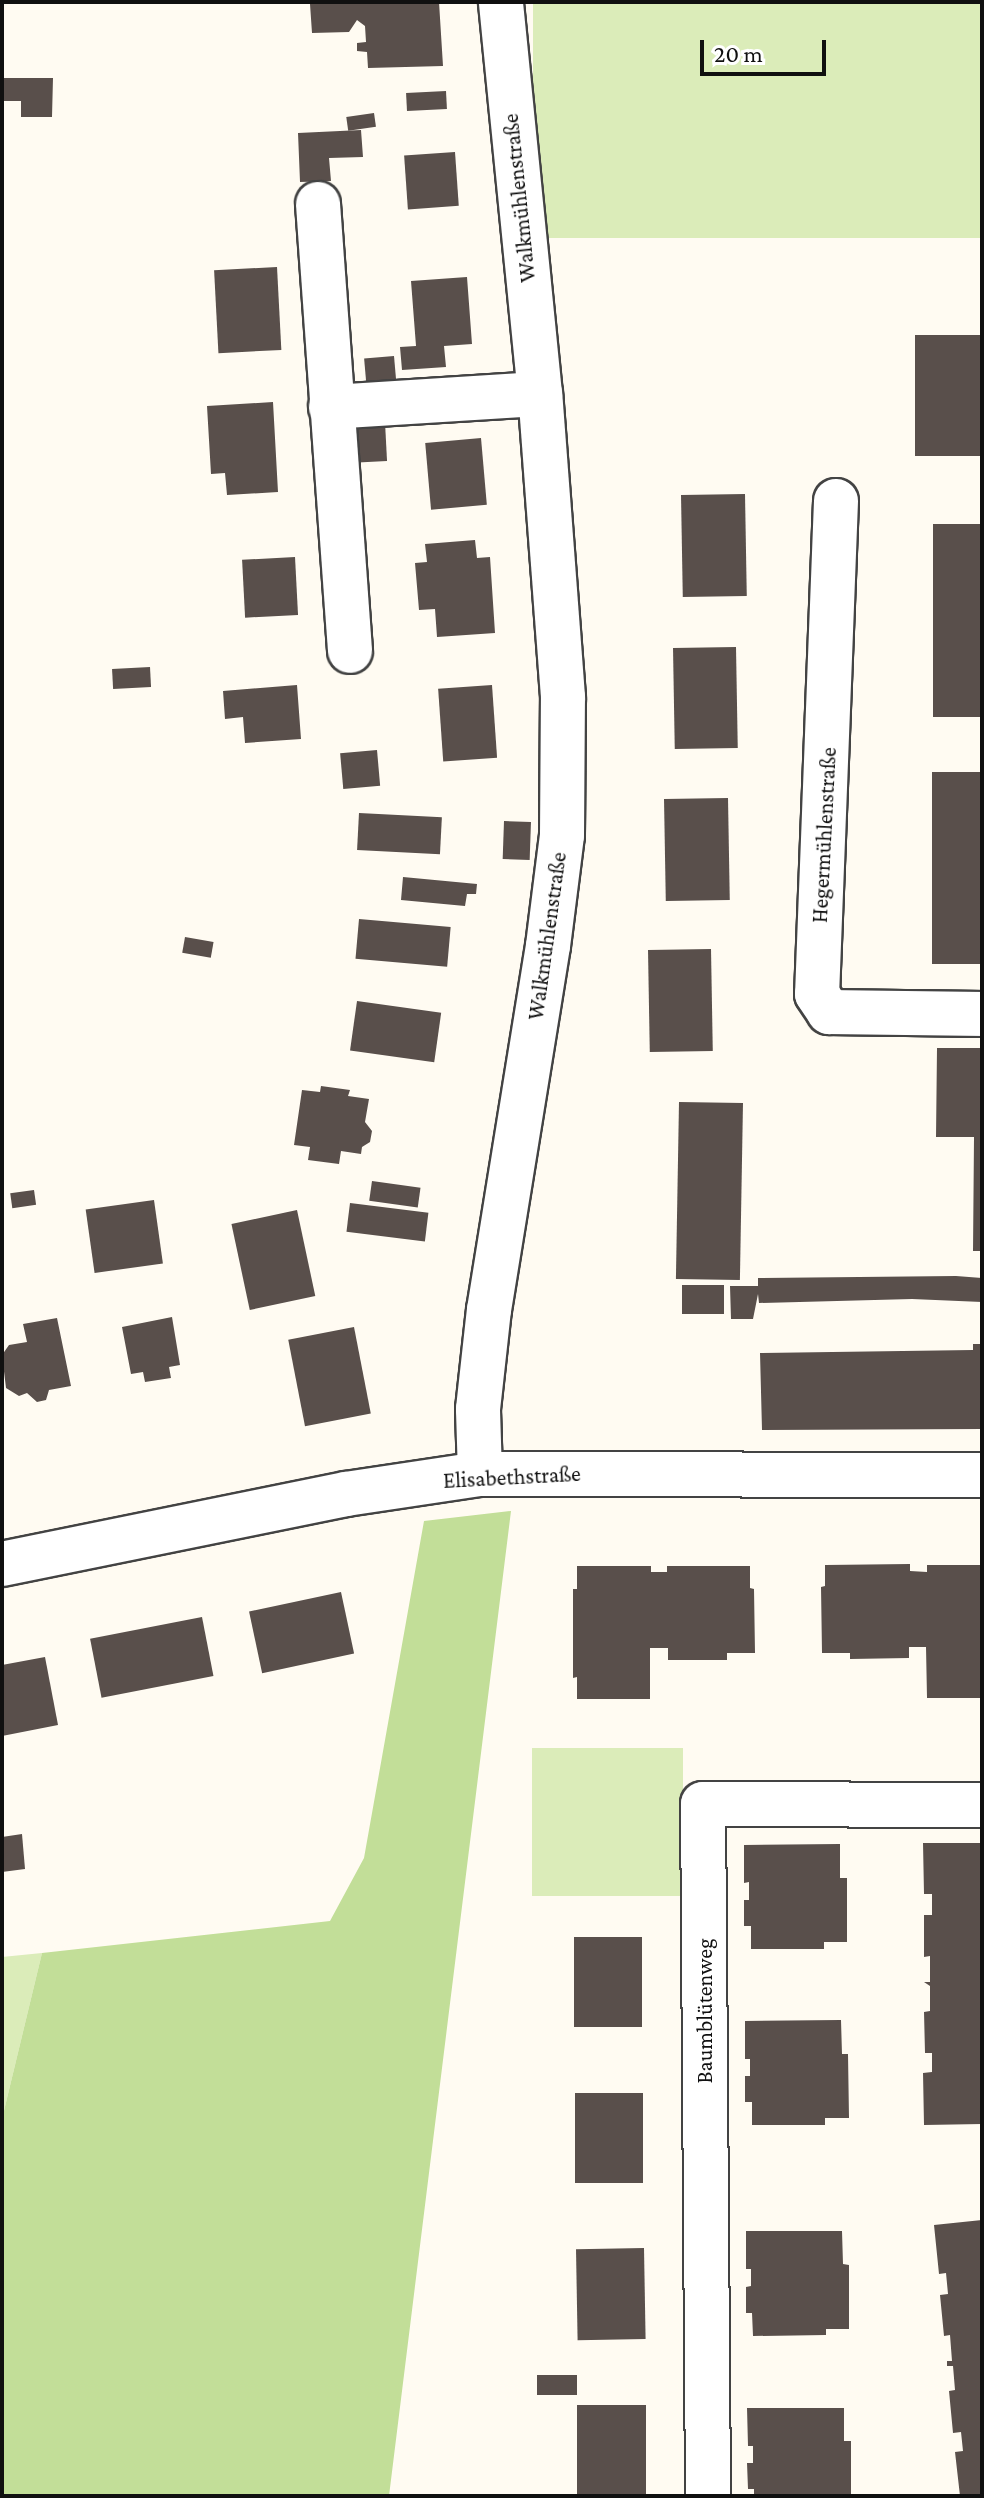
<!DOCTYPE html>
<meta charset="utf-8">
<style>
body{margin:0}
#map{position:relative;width:984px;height:2498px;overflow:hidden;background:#fffbf2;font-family:"Crimson Pro",serif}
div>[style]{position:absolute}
.green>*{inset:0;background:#dbecb9;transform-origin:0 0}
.forest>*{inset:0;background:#c2de98}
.building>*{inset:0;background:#594f4b;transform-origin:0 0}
.roads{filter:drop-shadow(2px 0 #434343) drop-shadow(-2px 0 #434343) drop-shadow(0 2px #434343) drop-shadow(0 -2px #434343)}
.minor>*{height:44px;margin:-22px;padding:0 22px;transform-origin:22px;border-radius:22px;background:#fff}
span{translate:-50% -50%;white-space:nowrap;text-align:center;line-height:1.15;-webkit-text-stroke:8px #fff;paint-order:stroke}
.street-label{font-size:22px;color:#101010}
.frame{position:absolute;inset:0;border:4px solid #101010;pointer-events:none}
.scale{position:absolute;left:700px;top:40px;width:126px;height:36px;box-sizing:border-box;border:4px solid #101010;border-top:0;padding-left:10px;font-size:24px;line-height:28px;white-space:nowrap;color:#101010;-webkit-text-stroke:6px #fff;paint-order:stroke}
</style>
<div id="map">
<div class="green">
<i style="left:533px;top:2px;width:449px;height:236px"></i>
<i style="left:532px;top:1748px;width:151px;height:148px"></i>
<i style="clip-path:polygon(42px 1953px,2px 2119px,2px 1957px)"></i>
</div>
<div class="forest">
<i style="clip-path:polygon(511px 1511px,389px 2496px,2px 2496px,2px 2119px,42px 1953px,330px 1921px,364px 1858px,424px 1521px)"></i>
</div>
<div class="building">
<i style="clip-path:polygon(439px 2px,443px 66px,368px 68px,367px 52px,357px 51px,357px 43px,366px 42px,365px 26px,357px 20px,349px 32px,312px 33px,310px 4px)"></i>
<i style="clip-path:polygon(2px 78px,53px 78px,52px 117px,21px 117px,21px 101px,2px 101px)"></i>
<i style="left:446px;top:91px;width:18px;height:40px;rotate:87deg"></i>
<i style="left:374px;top:113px;width:14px;height:28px;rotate:82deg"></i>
<i style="clip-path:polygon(361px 130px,363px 157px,329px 158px,331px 181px,300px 182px,298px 133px)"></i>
<i style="left:455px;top:152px;width:54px;height:51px;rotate:86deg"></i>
<i style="left:277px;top:267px;width:83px;height:63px;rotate:87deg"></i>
<i style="clip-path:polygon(467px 277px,472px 344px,444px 346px,446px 367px,402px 370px,400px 347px,416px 346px,411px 281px)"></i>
<i style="left:915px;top:335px;width:67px;height:121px"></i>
<i style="left:394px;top:356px;width:33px;height:30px;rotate:85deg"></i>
<i style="clip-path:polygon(273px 402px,278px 492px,227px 495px,225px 473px,211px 474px,207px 406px)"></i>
<i style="left:385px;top:422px;width:39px;height:34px;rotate:87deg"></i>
<i style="left:481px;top:438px;width:67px;height:56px;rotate:85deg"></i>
<i style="left:745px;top:494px;width:102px;height:64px;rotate:89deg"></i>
<i style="left:933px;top:524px;width:49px;height:193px"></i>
<i style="clip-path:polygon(475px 540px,477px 558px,490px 557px,495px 633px,437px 637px,435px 609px,419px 610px,415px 563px,427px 562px,425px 544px)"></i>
<i style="left:295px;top:557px;width:58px;height:53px;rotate:87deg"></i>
<i style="left:736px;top:647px;width:101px;height:63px;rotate:89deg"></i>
<i style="left:150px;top:667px;width:20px;height:38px;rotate:87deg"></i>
<i style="clip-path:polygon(297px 685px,301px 739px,245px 743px,243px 717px,225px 719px,223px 691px)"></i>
<i style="left:492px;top:685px;width:73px;height:54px;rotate:86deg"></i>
<i style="left:377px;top:750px;width:36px;height:37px;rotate:85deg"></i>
<i style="left:932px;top:772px;width:50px;height:192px"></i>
<i style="left:728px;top:798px;width:102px;height:64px;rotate:89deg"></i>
<i style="left:359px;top:813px;width:83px;height:37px;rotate:3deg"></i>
<i style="left:504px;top:821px;width:27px;height:38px;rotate:2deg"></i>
<i style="clip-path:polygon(403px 877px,477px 884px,476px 894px,467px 894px,465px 906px,401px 900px)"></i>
<i style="left:359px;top:919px;width:92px;height:40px;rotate:5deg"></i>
<i style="left:185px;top:937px;width:29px;height:16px;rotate:10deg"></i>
<i style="left:711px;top:949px;width:102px;height:63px;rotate:89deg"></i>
<i style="left:357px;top:1001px;width:85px;height:50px;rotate:8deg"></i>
<i style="clip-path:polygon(937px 1048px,982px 1048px,982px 1251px,973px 1251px,974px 1137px,936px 1137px)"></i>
<i style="clip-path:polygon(321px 1086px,350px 1090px,348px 1096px,369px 1099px,365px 1122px,372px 1131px,370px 1142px,362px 1147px,361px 1154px,341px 1151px,339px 1164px,308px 1160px,310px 1147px,294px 1145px,302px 1090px,320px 1092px)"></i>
<i style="left:679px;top:1102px;width:64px;height:177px;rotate:1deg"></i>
<i style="left:372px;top:1181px;width:49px;height:20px;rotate:8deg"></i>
<i style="left:34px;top:1190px;width:15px;height:24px;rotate:82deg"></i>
<i style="left:154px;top:1200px;width:64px;height:69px;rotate:82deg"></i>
<i style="left:350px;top:1203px;width:79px;height:29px;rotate:7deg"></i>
<i style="left:297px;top:1210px;width:88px;height:67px;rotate:78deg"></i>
<i style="clip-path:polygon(956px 1276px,982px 1278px,982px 1302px,912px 1299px,759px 1303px,758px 1294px,753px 1319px,731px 1319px,730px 1286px,758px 1286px,758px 1278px)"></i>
<i style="left:682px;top:1285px;width:42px;height:29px"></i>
<i style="clip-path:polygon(172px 1317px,180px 1365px,169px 1367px,171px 1378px,145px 1382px,143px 1372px,131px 1374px,122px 1327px)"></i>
<i style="clip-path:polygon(57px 1318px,71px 1386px,49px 1390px,46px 1400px,37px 1402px,27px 1393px,19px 1396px,6px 1388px,2px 1355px,9px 1345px,27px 1342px,23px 1324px)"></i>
<i style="left:354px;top:1327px;width:88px;height:67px;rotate:79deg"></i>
<i style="clip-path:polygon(973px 1344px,982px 1344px,982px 1429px,762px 1430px,760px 1353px,973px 1350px)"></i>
<i style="clip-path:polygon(910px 1564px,910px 1571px,927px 1572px,927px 1565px,982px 1565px,982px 1698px,927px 1698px,926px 1647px,909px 1647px,909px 1658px,850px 1659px,850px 1653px,822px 1653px,821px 1587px,825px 1586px,825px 1565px)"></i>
<i style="clip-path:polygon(577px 1566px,651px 1566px,651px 1572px,667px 1572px,667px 1566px,750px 1566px,750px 1588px,754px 1589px,755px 1653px,727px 1653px,727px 1660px,668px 1660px,668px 1648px,650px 1648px,650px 1699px,577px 1699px,577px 1677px,573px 1678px,573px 1589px,577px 1589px)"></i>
<i style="left:341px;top:1592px;width:63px;height:94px;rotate:78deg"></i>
<i style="left:202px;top:1617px;width:60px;height:114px;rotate:79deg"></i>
<i style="clip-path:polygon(45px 1657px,58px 1725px,2px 1736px,2px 1665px)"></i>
<i style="clip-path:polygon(22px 1834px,25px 1869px,2px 1872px,2px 1837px)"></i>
<i style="clip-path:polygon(923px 1843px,982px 1843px,982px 2124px,924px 2125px,923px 2073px,932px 2072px,932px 2053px,925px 2053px,924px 2012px,930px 2011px,930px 1986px,924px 1982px,930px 1982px,930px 1956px,924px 1957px,924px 1915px,932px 1915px,932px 1894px,924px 1894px)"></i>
<i style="clip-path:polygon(840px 1844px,840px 1878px,847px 1878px,847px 1942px,824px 1942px,824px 1949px,751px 1949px,751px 1926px,744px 1926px,744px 1900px,749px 1900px,749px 1882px,744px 1883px,744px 1845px)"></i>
<i style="left:574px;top:1937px;width:68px;height:90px"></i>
<i style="clip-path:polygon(841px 2020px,842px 2054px,848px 2054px,849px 2118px,825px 2118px,825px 2125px,752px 2125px,752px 2102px,745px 2102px,745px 2076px,750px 2076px,750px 2059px,745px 2059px,745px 2021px)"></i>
<i style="left:575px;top:2093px;width:68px;height:90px"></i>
<i style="clip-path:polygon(982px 2220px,982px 2496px,960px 2496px,955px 2452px,963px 2451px,961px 2432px,953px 2433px,949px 2391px,955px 2390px,953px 2366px,947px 2366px,947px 2361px,952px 2361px,950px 2335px,944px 2336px,940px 2295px,948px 2294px,946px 2273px,939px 2274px,934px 2225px)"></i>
<i style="clip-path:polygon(746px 2231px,842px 2231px,843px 2264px,849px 2265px,849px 2329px,826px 2329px,826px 2335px,753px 2336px,752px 2313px,746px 2313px,746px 2287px,751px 2286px,751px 2269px,746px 2269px)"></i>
<i style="left:644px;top:2248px;width:91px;height:68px;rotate:89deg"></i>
<i style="left:577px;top:2375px;width:20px;height:40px;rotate:90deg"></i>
<i style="left:646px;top:2405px;width:90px;height:69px;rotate:90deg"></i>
<i style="clip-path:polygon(747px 2408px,844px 2408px,844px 2441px,851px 2441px,851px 2496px,754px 2496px,754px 2489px,748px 2489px,747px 2463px,753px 2463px,753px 2446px,748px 2446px)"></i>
</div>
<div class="roads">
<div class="minor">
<i style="left:318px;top:204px;width:448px;rotate:85.9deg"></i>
<i style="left:331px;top:407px;width:209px;rotate:-3.6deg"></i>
<i style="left:836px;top:501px;width:493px;rotate:92.2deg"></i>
<i style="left:817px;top:994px;width:22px;rotate:56deg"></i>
<i style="left:829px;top:1012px;width:153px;rotate:0.7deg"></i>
<i style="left:480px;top:1474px;width:65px;rotate:-91.8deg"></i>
<i style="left:478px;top:1409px;width:100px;rotate:-83.7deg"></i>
<i style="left:489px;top:1310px;width:369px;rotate:-80.8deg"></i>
<i style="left:548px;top:946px;width:112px;rotate:-82.8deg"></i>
<i style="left:562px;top:835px;width:138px;rotate:-89.6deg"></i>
<i style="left:563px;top:697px;width:304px;rotate:-94.3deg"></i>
<i style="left:540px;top:394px;width:394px;rotate:-95.7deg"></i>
<i style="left:2px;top:1564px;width:351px;rotate:-11.5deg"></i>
<i style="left:346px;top:1494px;width:135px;rotate:-8.5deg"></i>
<i style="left:480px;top:1474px;width:502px;rotate:0.11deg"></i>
<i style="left:708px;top:2496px;width:692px;rotate:-90.41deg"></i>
<i style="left:703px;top:1804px;width:279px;rotate:0.2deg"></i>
</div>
</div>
<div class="street-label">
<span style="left:519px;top:198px;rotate:-96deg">Walkmühlenstraße</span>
<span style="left:824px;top:835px;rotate:-87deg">Hegermühlenstraße</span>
<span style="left:547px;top:936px;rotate:-82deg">Walkmühlenstraße</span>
<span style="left:512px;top:1477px;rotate:-3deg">Elisabethstraße</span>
<span style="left:705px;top:2011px;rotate:-90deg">Baumblütenweg</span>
</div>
<div class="frame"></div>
<div class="scale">20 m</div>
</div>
